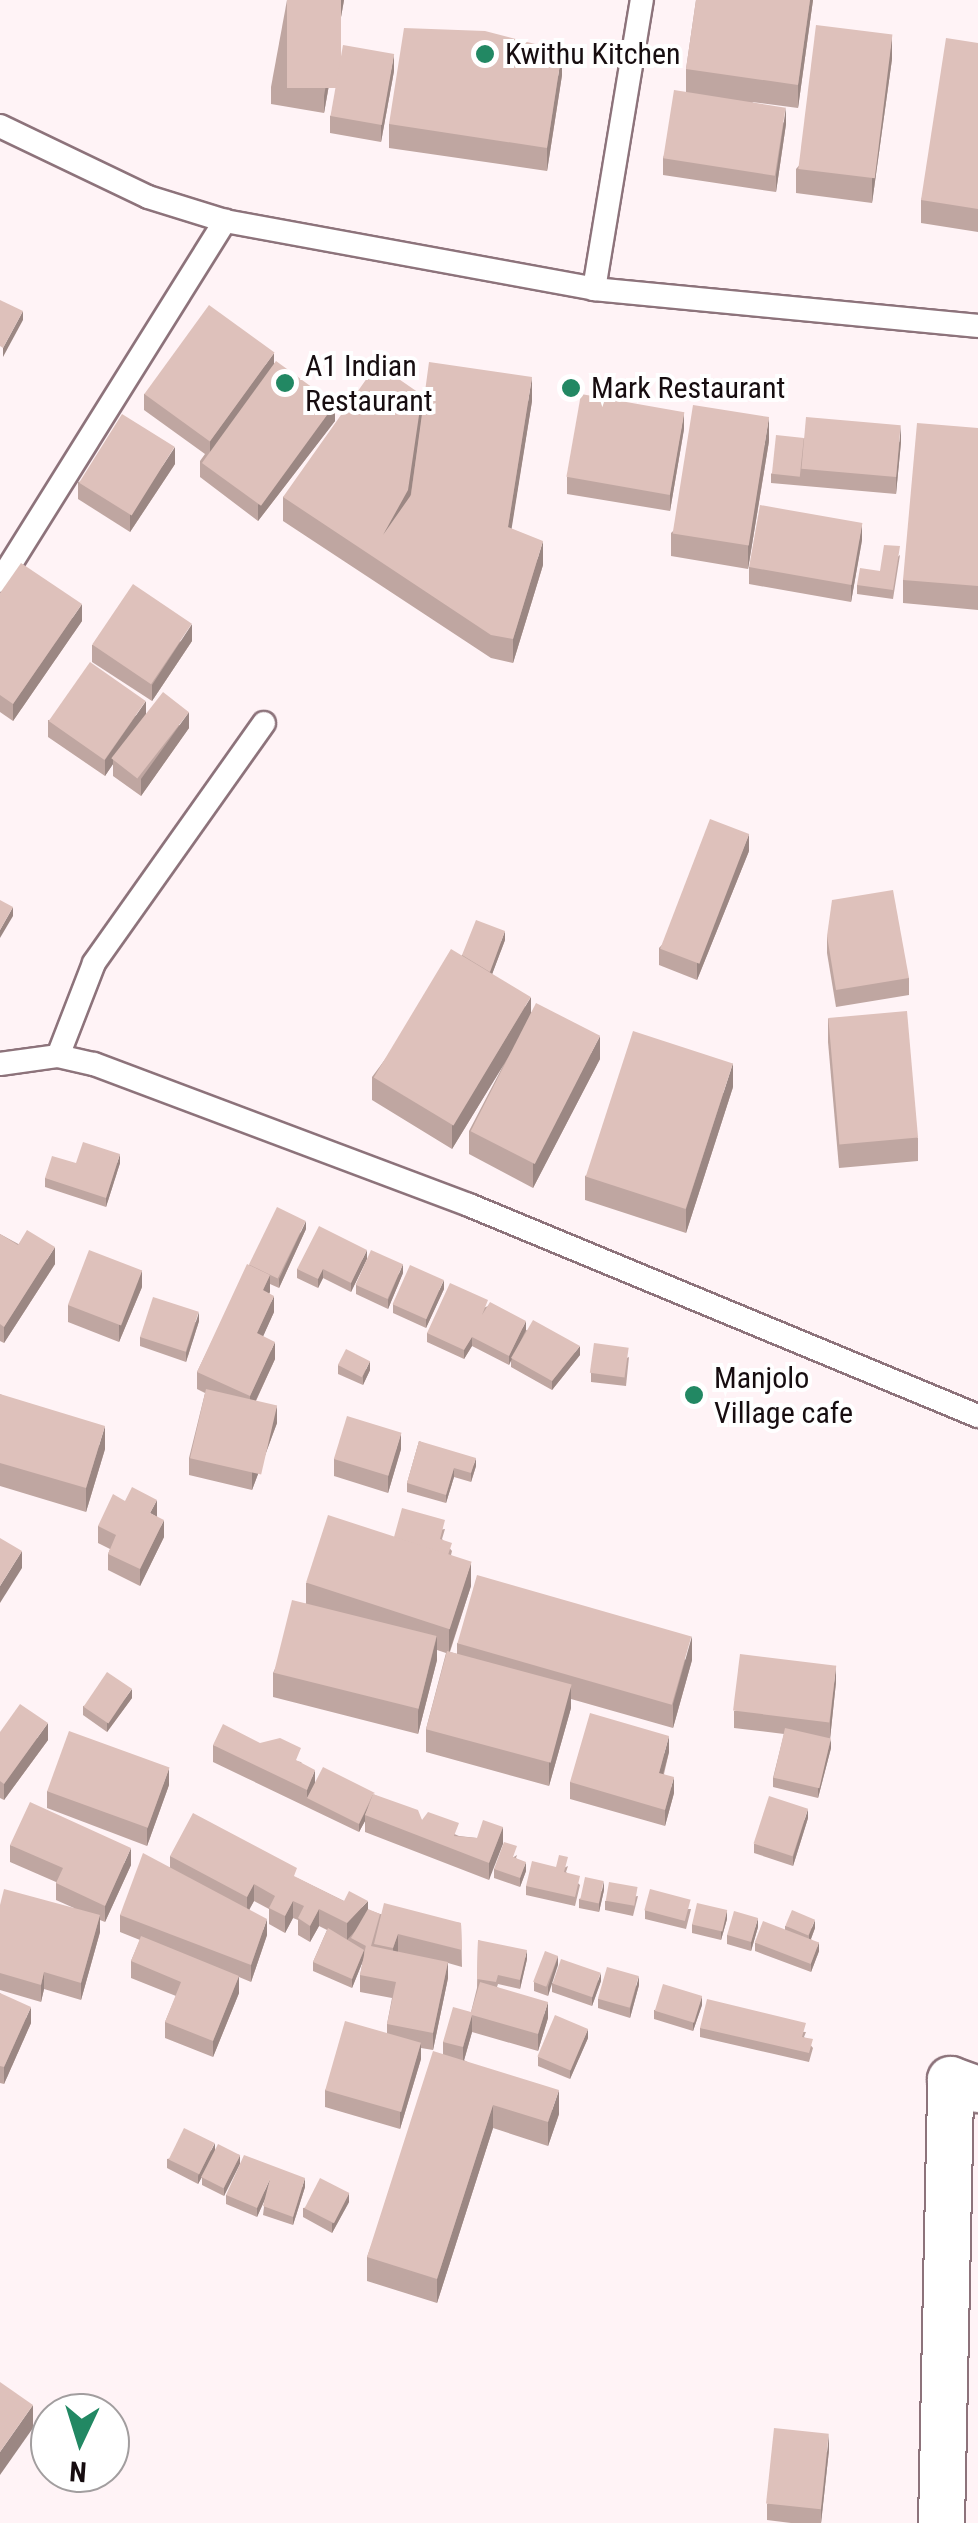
<!DOCTYPE html>
<style>
body{margin:0}
#map{position:relative;width:978px;height:2523px;overflow:hidden;background:#fff3f6;font-family:"Roboto Condensed",sans-serif}
div>[style]{position:absolute}
.roads{filter:drop-shadow(2px 0 #8d737b) drop-shadow(-2px 0 #8d737b) drop-shadow(0 2px #8d737b) drop-shadow(0 -2px #8d737b)}
.lane>*{height:22px;margin:-11px;padding:0 11px;transform-origin:11px;border-radius:11px;background:#fff}
.street>*{height:45px;margin:-22.5px;padding:0 22.5px;transform-origin:22.5px;border-radius:22.5px;background:#fff}
.wall>*{inset:0;background:#bfa6a1}
.shaded-wall>*{inset:0;background:#9b8783}
.building>*{inset:0;background:#dec1bb;transform-origin:0 0}
.dots>*{width:28px;height:28px;translate:-50% -50%;box-sizing:border-box;border:5px solid #fff;border-radius:50%}
span{translate:-50% -50%;white-space:nowrap;text-align:center;line-height:1.15;-webkit-text-stroke:8px #fff;paint-order:stroke}
.poi-label{font-size:30px;color:#170d10}
.left{translate:0 -50%;text-align:left}
.north{position:absolute;left:30px;top:2393px;width:100px;height:100px;box-sizing:border-box;background:#fff;border:2px solid #a29e9f;border-radius:50%;rotate:184deg;font-size:28px;font-weight:700;line-height:40px;text-align:center;color:#170d10}
.north::after{content:'';display:block;margin:auto;width:35px;height:45px;background:#228863;clip-path:polygon(50% 0,100% 100%,50% 72%,0 100%)}
</style>
<div id="map">
<div class="roads">
<div class="lane">
<i style="left:0;top:126px;width:164px;rotate:25.6deg"></i>
<i style="left:148px;top:197px;width:81px;rotate:17.3deg"></i>
<i style="left:225px;top:221px;width:375px;rotate:10.4deg"></i>
<i style="left:594px;top:289px;width:386px;rotate:5.5deg"></i>
<i style="left:594px;top:289px;width:293px;rotate:-80.6deg"></i>
<i style="left:0;top:581px;width:425px;rotate:-58deg"></i>
<i style="left:58px;top:1056px;width:100px;rotate:-68.8deg"></i>
<i style="left:94px;top:963px;width:294px;rotate:-54.7deg"></i>
<i style="left:0;top:1064px;width:59px;rotate:-7.9deg"></i>
<i style="left:58px;top:1056px;width:37px;rotate:13deg"></i>
<i style="left:94px;top:1064px;width:401px;rotate:20.6deg"></i>
<i style="left:469px;top:1205px;width:551px;rotate:22.52deg"></i>
</div>
<div class="street">
<i style="left:941px;top:2523px;width:444px;rotate:-88.8deg"></i>
<i style="left:950px;top:2079px;width:30px;rotate:20deg"></i>
</div>
</div>
<div class="wall">
<i style="clip-path:polygon(287px 0,344px 0,324px 113px,271px 104px,271px 87px)"></i>
<i style="clip-path:polygon(696px 0,813px 0,798px 108px,752px 102px,786px 124px,776px 192px,663px 175px,663px 158px,686px 92px,686px 69px)"></i>
<i style="clip-path:polygon(978px 43px,978px 232px,921px 223px,921px 200px)"></i>
<i style="clip-path:polygon(892px 59px,872px 203px,796px 193px,796px 169px)"></i>
<i style="clip-path:polygon(394px 71px,381px 142px,330px 133px,330px 116px)"></i>
<i style="clip-path:polygon(562px 75px,547px 171px,389px 148px,389px 124px)"></i>
<i style="clip-path:polygon(274px 363px,335px 421px,258px 521px,200px 477px,200px 461px,205px 454px,144px 410px,144px 394px)"></i>
<i style="clip-path:polygon(532px 401px,511px 529px,543px 565px,513px 663px,491px 658px,283px 521px,283px 497px,422px 413px)"></i>
<i style="clip-path:polygon(978px 428px,978px 610px,903px 603px,903px 580px)"></i>
<i style="clip-path:polygon(684px 429px,670px 511px,567px 494px,567px 477px)"></i>
<i style="clip-path:polygon(804px 438px,901px 442px,896px 494px,771px 483px,771px 474px)"></i>
<i style="clip-path:polygon(769px 441px,748px 569px,671px 556px,671px 533px)"></i>
<i style="clip-path:polygon(175px 464px,130px 532px,78px 499px,78px 482px)"></i>
<i style="clip-path:polygon(862px 540px,851px 602px,749px 584px,749px 567px)"></i>
<i style="clip-path:polygon(900px 555px,893px 599px,857px 594px,857px 585px,880px 571px)"></i>
<i style="clip-path:polygon(0 593px,82px 621px,13px 721px,0 712px)"></i>
<i style="clip-path:polygon(192px 641px,152px 701px,92px 662px,92px 645px)"></i>
<i style="clip-path:polygon(146px 715px,189px 728px,141px 796px,113px 776px,113px 764px,105px 776px,48px 737px,48px 720px)"></i>
<i style="clip-path:polygon(749px 851px,697px 980px,659px 965px,659px 948px)"></i>
<i style="clip-path:polygon(827px 936px,909px 978px,909px 995px,836px 1007px,827px 953px)"></i>
<i style="clip-path:polygon(505px 940px,492px 974px,531px 1012px,600px 1059px,533px 1188px,469px 1154px,469px 1131px,504px 1064px,452px 1149px,372px 1100px,372px 1077px,462px 955px)"></i>
<i style="clip-path:polygon(828px 1018px,918px 1138px,918px 1161px,839px 1168px,828px 1042px)"></i>
<i style="clip-path:polygon(733px 1087px,686px 1233px,585px 1200px,585px 1176px)"></i>
<i style="clip-path:polygon(76px 1163px,120px 1163px,106px 1207px,45px 1187px,45px 1178px)"></i>
<i style="clip-path:polygon(306px 1229px,279px 1288px,270px 1284px,269px 1293px,274px 1312px,263px 1336px,275px 1359px,256px 1401px,277px 1423px,252px 1490px,189px 1475px,189px 1458px,205px 1393px,197px 1389px,197px 1372px,249px 1265px)"></i>
<i style="clip-path:polygon(0 1234px,55px 1264px,4px 1343px,0 1341px)"></i>
<i style="clip-path:polygon(367px 1259px,351px 1292px,323px 1278px,318px 1288px,297px 1278px,297px 1269px)"></i>
<i style="clip-path:polygon(403px 1273px,388px 1309px,356px 1294px,356px 1285px)"></i>
<i style="clip-path:polygon(142px 1287px,119px 1342px,68px 1322px,68px 1305px)"></i>
<i style="clip-path:polygon(444px 1289px,426px 1328px,393px 1313px,393px 1304px)"></i>
<i style="clip-path:polygon(488px 1306px,526px 1330px,580px 1355px,552px 1390px,511px 1367px,511px 1359px,509px 1365px,472px 1346px,464px 1359px,427px 1342px,427px 1333px)"></i>
<i style="clip-path:polygon(199px 1321px,186px 1362px,140px 1346px,140px 1337px)"></i>
<i style="clip-path:polygon(629px 1357px,626px 1386px,591px 1382px,591px 1373px)"></i>
<i style="clip-path:polygon(338px 1365px,370px 1370px,363px 1385px,338px 1374px)"></i>
<i style="clip-path:polygon(0 1394px,105px 1449px,86px 1512px,0 1486px)"></i>
<i style="clip-path:polygon(419px 1441px,476px 1466px,471px 1482px,454px 1477px,446px 1503px,407px 1492px,407px 1483px)"></i>
<i style="clip-path:polygon(401px 1449px,388px 1493px,334px 1476px,334px 1459px)"></i>
<i style="clip-path:polygon(157px 1516px,164px 1537px,140px 1586px,108px 1570px,108px 1554px,110px 1549px,98px 1543px,98px 1526px)"></i>
<i style="clip-path:polygon(445px 1529px,442px 1539px,452px 1551px,451px 1555px,471px 1586px,450px 1652px,457px 1654px,457px 1643px,692px 1660px,673px 1728px,571px 1699px,571px 1708px,549px 1786px,426px 1752px,426px 1729px,446px 1653px,437px 1650px,437px 1660px,418px 1734px,273px 1697px,273px 1673px,306px 1603px,306px 1583px,394px 1537px)"></i>
<i style="clip-path:polygon(836px 1682px,830px 1739px,831px 1748px,818px 1798px,773px 1787px,773px 1778px,784px 1734px,734px 1728px,734px 1711px)"></i>
<i style="clip-path:polygon(132px 1698px,107px 1732px,83px 1715px,83px 1706px)"></i>
<i style="clip-path:polygon(0 1732px,48px 1740px,4px 1800px,0 1798px)"></i>
<i style="clip-path:polygon(213px 1745px,301px 1762px,315px 1783px,375px 1795px,422px 1820px,459px 1836px,477px 1838px,503px 1827px,489px 1880px,365px 1832px,365px 1821px,359px 1832px,213px 1762px)"></i>
<i style="clip-path:polygon(669px 1752px,664px 1774px,674px 1793px,665px 1826px,570px 1799px,570px 1782px)"></i>
<i style="clip-path:polygon(169px 1785px,147px 1846px,47px 1808px,47px 1791px)"></i>
<i style="clip-path:polygon(808px 1818px,793px 1866px,754px 1853px,754px 1844px)"></i>
<i style="clip-path:polygon(10px 1845px,131px 1865px,105px 1922px,100px 1920px,100px 1932px,81px 2000px,44px 1989px,41px 2002px,0 1990px,0 1905px,74px 1908px,56px 1900px,56px 1882px,10px 1862px)"></i>
<i style="clip-path:polygon(517px 1855px,516px 1858px,526px 1871px,520px 1887px,494px 1878px,494px 1869px)"></i>
<i style="clip-path:polygon(170px 1856px,297px 1878px,344px 1901px,380px 1914px,461px 1923px,462px 1967px,448px 1963px,448px 1978px,433px 2050px,421px 2048px,421px 2059px,400px 2129px,325px 2107px,325px 2090px,387px 2033px,387px 2024px,392px 1998px,360px 1992px,360px 1975px,363px 1961px,352px 1988px,313px 1971px,313px 1962px,327px 1930px,319px 1926px,310px 1942px,298px 1935px,298px 1920px,293px 1918px,285px 1933px,269px 1924px,269px 1909px,254px 1901px,249px 1909px,267px 1935px,251px 1982px,239px 1977px,239px 1993px,213px 2057px,165px 2038px,165px 2022px,176px 1996px,131px 1978px,131px 1961px,140px 1940px,120px 1932px,120px 1915px,170px 1867px)"></i>
<i style="clip-path:polygon(568px 1866px,566px 1872px,580px 1885px,575px 1906px,526px 1895px,526px 1886px)"></i>
<i style="clip-path:polygon(604px 1890px,599px 1912px,579px 1908px,579px 1899px)"></i>
<i style="clip-path:polygon(638px 1896px,633px 1916px,605px 1910px,605px 1901px)"></i>
<i style="clip-path:polygon(691px 1909px,686px 1929px,645px 1919px,645px 1910px)"></i>
<i style="clip-path:polygon(727px 1919px,721px 1940px,692px 1933px,692px 1924px)"></i>
<i style="clip-path:polygon(785px 1926px,815px 1928px,811px 1939px,819px 1951px,811px 1972px,755px 1951px,755px 1943px,785px 1930px)"></i>
<i style="clip-path:polygon(758px 1927px,751px 1951px,727px 1944px,727px 1935px)"></i>
<i style="clip-path:polygon(478px 1940px,527px 1959px,520px 1989px,498px 1984px,497px 1987px,548px 2018px,538px 2051px,472px 2032px,464px 2060px,559px 2114px,548px 2146px,493px 2128px,437px 2303px,367px 2281px,367px 2257px,443px 2054px,443px 2042px,471px 2012px,477px 1988px)"></i>
<i style="clip-path:polygon(558px 1956px,548px 1996px,534px 1991px,534px 1982px)"></i>
<i style="clip-path:polygon(601px 1981px,592px 2006px,552px 1992px,552px 1983px)"></i>
<i style="clip-path:polygon(639px 1985px,630px 2018px,598px 2008px,598px 1999px)"></i>
<i style="clip-path:polygon(0 1993px,31px 2023px,4px 2084px,0 2083px)"></i>
<i style="clip-path:polygon(702px 2005px,693px 2031px,654px 2019px,654px 2010px)"></i>
<i style="clip-path:polygon(700px 2028px,806px 2032px,804px 2037px,813px 2048px,809px 2062px,700px 2037px)"></i>
<i style="clip-path:polygon(588px 2038px,570px 2079px,538px 2066px,538px 2057px)"></i>
<i style="clip-path:polygon(215px 2150px,240px 2155px,224px 2196px,202px 2185px,202px 2177px,198px 2184px,167px 2168px,167px 2159px)"></i>
<i style="clip-path:polygon(305px 2187px,293px 2225px,263px 2215px,265px 2199px,257px 2217px,226px 2204px,226px 2195px)"></i>
<i style="clip-path:polygon(349px 2202px,332px 2233px,303px 2217px,303px 2208px)"></i>
<i style="clip-path:polygon(829px 2450px,821px 2523px,791px 2523px,767px 2520px,767px 2504px)"></i>
</div>
<div class="shaded-wall">
<i style="clip-path:polygon(341px 0,344px 0,324px 113px,324px 96px)"></i>
<i style="clip-path:polygon(810px 0,813px 0,798px 108px,798px 85px)"></i>
<i style="clip-path:polygon(892px 35px,892px 59px,872px 203px,872px 180px)"></i>
<i style="clip-path:polygon(562px 51px,562px 75px,547px 171px,547px 148px)"></i>
<i style="clip-path:polygon(394px 54px,394px 71px,381px 142px,381px 125px)"></i>
<i style="clip-path:polygon(786px 107px,786px 124px,776px 192px,776px 175px)"></i>
<i style="clip-path:polygon(23px 311px,23px 320px,3px 357px,3px 348px)"></i>
<i style="clip-path:polygon(274px 353px,274px 369px,210px 458px,210px 441px)"></i>
<i style="clip-path:polygon(532px 377px,532px 401px,508px 551px,508px 527px)"></i>
<i style="clip-path:polygon(422px 395px,422px 418px,408px 513px,383px 535px)"></i>
<i style="clip-path:polygon(335px 404px,335px 421px,258px 521px,258px 505px)"></i>
<i style="clip-path:polygon(684px 412px,684px 429px,670px 511px,670px 494px)"></i>
<i style="clip-path:polygon(769px 417px,769px 441px,748px 569px,748px 546px)"></i>
<i style="clip-path:polygon(901px 425px,901px 442px,896px 494px,896px 477px)"></i>
<i style="clip-path:polygon(175px 447px,175px 464px,130px 532px,130px 515px)"></i>
<i style="clip-path:polygon(862px 523px,862px 540px,851px 602px,851px 585px)"></i>
<i style="clip-path:polygon(543px 541px,543px 565px,513px 663px,513px 639px)"></i>
<i style="clip-path:polygon(82px 604px,82px 621px,13px 721px,13px 704px)"></i>
<i style="clip-path:polygon(192px 624px,192px 641px,152px 701px,152px 685px)"></i>
<i style="clip-path:polygon(146px 701px,146px 717px,113px 759px,113px 764px,105px 776px,105px 760px)"></i>
<i style="clip-path:polygon(189px 712px,189px 728px,141px 796px,141px 779px)"></i>
<i style="clip-path:polygon(749px 834px,749px 851px,697px 980px,697px 963px)"></i>
<i style="clip-path:polygon(13px 907px,13px 916px,0 938px,0 930px)"></i>
<i style="clip-path:polygon(505px 931px,505px 940px,488px 985px,488px 976px)"></i>
<i style="clip-path:polygon(531px 997px,531px 1020px,452px 1149px,452px 1126px)"></i>
<i style="clip-path:polygon(600px 1036px,600px 1059px,533px 1188px,533px 1164px)"></i>
<i style="clip-path:polygon(733px 1063px,733px 1087px,686px 1233px,686px 1209px)"></i>
<i style="clip-path:polygon(120px 1154px,120px 1163px,106px 1207px,106px 1198px)"></i>
<i style="clip-path:polygon(306px 1221px,306px 1229px,279px 1288px,279px 1279px)"></i>
<i style="clip-path:polygon(55px 1247px,55px 1264px,4px 1343px,4px 1327px)"></i>
<i style="clip-path:polygon(367px 1250px,367px 1259px,351px 1292px,351px 1283px)"></i>
<i style="clip-path:polygon(403px 1264px,403px 1273px,388px 1309px,388px 1300px)"></i>
<i style="clip-path:polygon(323px 1269px,323px 1278px,318px 1288px,318px 1279px)"></i>
<i style="clip-path:polygon(142px 1270px,142px 1287px,119px 1342px,119px 1325px)"></i>
<i style="clip-path:polygon(270px 1275px,270px 1292px,263px 1307px,263px 1290px)"></i>
<i style="clip-path:polygon(444px 1280px,444px 1289px,426px 1328px,426px 1319px)"></i>
<i style="clip-path:polygon(274px 1296px,274px 1312px,257px 1350px,257px 1333px)"></i>
<i style="clip-path:polygon(199px 1312px,199px 1321px,186px 1362px,186px 1353px)"></i>
<i style="clip-path:polygon(526px 1321px,526px 1330px,509px 1365px,509px 1356px)"></i>
<i style="clip-path:polygon(472px 1337px,472px 1346px,464px 1359px,464px 1350px)"></i>
<i style="clip-path:polygon(275px 1342px,275px 1359px,250px 1413px,250px 1396px)"></i>
<i style="clip-path:polygon(580px 1346px,580px 1355px,552px 1390px,552px 1381px)"></i>
<i style="clip-path:polygon(370px 1361px,370px 1370px,363px 1385px,363px 1376px)"></i>
<i style="clip-path:polygon(277px 1406px,277px 1423px,252px 1490px,252px 1473px)"></i>
<i style="clip-path:polygon(105px 1426px,105px 1449px,86px 1512px,86px 1488px)"></i>
<i style="clip-path:polygon(401px 1433px,401px 1449px,388px 1493px,388px 1476px)"></i>
<i style="clip-path:polygon(476px 1458px,476px 1466px,471px 1482px,471px 1473px)"></i>
<i style="clip-path:polygon(454px 1468px,454px 1477px,446px 1503px,446px 1495px)"></i>
<i style="clip-path:polygon(157px 1500px,157px 1517px,150px 1513px)"></i>
<i style="clip-path:polygon(164px 1520px,164px 1537px,140px 1586px,140px 1569px)"></i>
<i style="clip-path:polygon(22px 1551px,22px 1568px,0 1603px,0 1586px)"></i>
<i style="clip-path:polygon(471px 1562px,471px 1586px,449px 1653px,449px 1630px)"></i>
<i style="clip-path:polygon(437px 1636px,437px 1660px,418px 1734px,418px 1711px)"></i>
<i style="clip-path:polygon(692px 1636px,692px 1660px,673px 1728px,673px 1704px)"></i>
<i style="clip-path:polygon(836px 1665px,836px 1682px,830px 1739px,830px 1722px)"></i>
<i style="clip-path:polygon(571px 1685px,571px 1708px,549px 1786px,549px 1762px)"></i>
<i style="clip-path:polygon(132px 1689px,132px 1698px,107px 1732px,107px 1723px)"></i>
<i style="clip-path:polygon(48px 1723px,48px 1740px,4px 1800px,4px 1784px)"></i>
<i style="clip-path:polygon(669px 1736px,669px 1752px,659px 1789px,659px 1773px)"></i>
<i style="clip-path:polygon(831px 1739px,831px 1748px,818px 1798px,818px 1789px)"></i>
<i style="clip-path:polygon(169px 1768px,169px 1785px,147px 1846px,147px 1829px)"></i>
<i style="clip-path:polygon(315px 1770px,315px 1786px,307px 1798px,307px 1790px)"></i>
<i style="clip-path:polygon(674px 1777px,674px 1793px,665px 1826px,665px 1810px)"></i>
<i style="clip-path:polygon(375px 1793px,365px 1815px,365px 1821px,359px 1832px,359px 1824px)"></i>
<i style="clip-path:polygon(808px 1809px,808px 1818px,793px 1866px,793px 1857px)"></i>
<i style="clip-path:polygon(503px 1827px,503px 1844px,489px 1880px,489px 1863px)"></i>
<i style="clip-path:polygon(131px 1848px,131px 1865px,105px 1922px,105px 1906px)"></i>
<i style="clip-path:polygon(526px 1862px,526px 1871px,520px 1887px,520px 1878px)"></i>
<i style="clip-path:polygon(604px 1881px,604px 1890px,599px 1912px,599px 1904px)"></i>
<i style="clip-path:polygon(254px 1884px,254px 1901px,247px 1914px,247px 1897px)"></i>
<i style="clip-path:polygon(293px 1901px,293px 1918px,285px 1933px,285px 1916px)"></i>
<i style="clip-path:polygon(368px 1901px,368px 1917px,347px 1940px,347px 1923px)"></i>
<i style="clip-path:polygon(319px 1909px,319px 1926px,310px 1942px,310px 1926px)"></i>
<i style="clip-path:polygon(727px 1910px,727px 1919px,721px 1940px,721px 1932px)"></i>
<i style="clip-path:polygon(100px 1915px,100px 1932px,81px 2000px,81px 1983px)"></i>
<i style="clip-path:polygon(758px 1918px,758px 1927px,751px 1951px,751px 1942px)"></i>
<i style="clip-path:polygon(267px 1919px,267px 1935px,251px 1982px,251px 1965px)"></i>
<i style="clip-path:polygon(815px 1920px,815px 1928px,809px 1944px,809px 1935px)"></i>
<i style="clip-path:polygon(398px 1934px,398px 1951px,393px 1964px,393px 1948px)"></i>
<i style="clip-path:polygon(819px 1942px,819px 1951px,811px 1972px,811px 1963px)"></i>
<i style="clip-path:polygon(364px 1950px,364px 1958px,352px 1988px,352px 1979px)"></i>
<i style="clip-path:polygon(527px 1950px,527px 1959px,520px 1989px,520px 1980px)"></i>
<i style="clip-path:polygon(558px 1956px,558px 1965px,548px 1996px,548px 1987px)"></i>
<i style="clip-path:polygon(448px 1962px,448px 1978px,433px 2050px,433px 2033px)"></i>
<i style="clip-path:polygon(44px 1972px,44px 1989px,41px 2002px,41px 1985px)"></i>
<i style="clip-path:polygon(601px 1973px,601px 1981px,592px 2006px,592px 1997px)"></i>
<i style="clip-path:polygon(239px 1976px,239px 1993px,213px 2057px,213px 2041px)"></i>
<i style="clip-path:polygon(639px 1976px,639px 1985px,630px 2018px,630px 2009px)"></i>
<i style="clip-path:polygon(702px 1996px,702px 2005px,693px 2031px,693px 2022px)"></i>
<i style="clip-path:polygon(548px 2002px,548px 2018px,538px 2051px,538px 2034px)"></i>
<i style="clip-path:polygon(31px 2007px,31px 2023px,4px 2084px,4px 2067px)"></i>
<i style="clip-path:polygon(472px 2015px,472px 2032px,463px 2064px,463px 2047px)"></i>
<i style="clip-path:polygon(588px 2029px,588px 2038px,570px 2079px,570px 2070px)"></i>
<i style="clip-path:polygon(421px 2043px,421px 2059px,400px 2129px,400px 2112px)"></i>
<i style="clip-path:polygon(559px 2090px,559px 2114px,548px 2146px,548px 2122px)"></i>
<i style="clip-path:polygon(493px 2105px,493px 2128px,437px 2303px,437px 2279px)"></i>
<i style="clip-path:polygon(215px 2143px,215px 2152px,198px 2184px,198px 2176px)"></i>
<i style="clip-path:polygon(240px 2155px,240px 2164px,224px 2196px,224px 2188px)"></i>
<i style="clip-path:polygon(305px 2178px,305px 2187px,293px 2225px,293px 2217px)"></i>
<i style="clip-path:polygon(270px 2179px,270px 2188px,257px 2217px,257px 2208px)"></i>
<i style="clip-path:polygon(349px 2193px,349px 2202px,332px 2233px,332px 2224px)"></i>
<i style="clip-path:polygon(33px 2405px,33px 2428px,0 2475px,0 2452px)"></i>
<i style="clip-path:polygon(829px 2434px,829px 2450px,821px 2523px,821px 2510px)"></i>
</div>
<div class="building">
<i style="left:287px;top:0;width:54px;height:88px"></i>
<i style="clip-path:polygon(696px 0,810px 0,798px 85px,686px 69px)"></i>
<i style="left:816px;top:25px;width:77px;height:145px;rotate:7deg"></i>
<i style="clip-path:polygon(404px 28px,485px 31px,562px 51px,547px 148px,389px 124px)"></i>
<i style="clip-path:polygon(946px 38px,978px 43px,978px 209px,921px 200px)"></i>
<i style="left:343px;top:45px;width:52px;height:72px;rotate:10deg"></i>
<i style="left:674px;top:90px;width:113px;height:69px;rotate:9deg"></i>
<i style="clip-path:polygon(0 300px,23px 311px,3px 348px,0 346px)"></i>
<i style="left:209px;top:305px;width:81px;height:110px;rotate:36deg"></i>
<i style="left:276px;top:361px;width:73px;height:126px;rotate:36deg"></i>
<i style="clip-path:polygon(429px 362px,532px 377px,508px 527px,543px 541px,513px 639px,491px 635px,283px 497px,377px 364px,422px 395px,408px 490px,383px 535px,411px 495px)"></i>
<i style="left:581px;top:394px;width:105px;height:84px;rotate:10deg"></i>
<i style="left:693px;top:405px;width:77px;height:130px;rotate:9deg"></i>
<i style="left:122px;top:414px;width:62px;height:81px;rotate:32deg"></i>
<i style="left:806px;top:417px;width:95px;height:52px;rotate:5deg"></i>
<i style="clip-path:polygon(917px 423px,978px 428px,978px 586px,903px 580px)"></i>
<i style="left:776px;top:435px;width:28px;height:39px;rotate:6deg"></i>
<i style="left:760px;top:505px;width:104px;height:63px;rotate:10deg"></i>
<i style="clip-path:polygon(884px 545px,900px 546px,893px 590px,857px 585px,860px 568px,880px 571px)"></i>
<i style="clip-path:polygon(21px 563px,82px 604px,13px 704px,0 695px,0 593px)"></i>
<i style="left:133px;top:584px;width:71px;height:73px;rotate:34deg"></i>
<i style="left:90px;top:662px;width:68px;height:72px;rotate:35deg"></i>
<i style="left:163px;top:692px;width:33px;height:84px;rotate:38deg"></i>
<i style="left:710px;top:819px;width:42px;height:139px;rotate:21deg"></i>
<i style="clip-path:polygon(893px 890px,909px 978px,836px 990px,827px 936px,832px 900px)"></i>
<i style="clip-path:polygon(0 900px,13px 907px,0 930px)"></i>
<i style="clip-path:polygon(476px 920px,505px 931px,490px 972px,462px 955px)"></i>
<i style="left:451px;top:949px;width:93px;height:150px;rotate:31deg"></i>
<i style="left:536px;top:1003px;width:72px;height:144px;rotate:27deg"></i>
<i style="left:907px;top:1011px;width:127px;height:79px;rotate:85deg"></i>
<i style="left:633px;top:1031px;width:105px;height:153px;rotate:18deg"></i>
<i style="clip-path:polygon(83px 1142px,120px 1154px,106px 1198px,45px 1178px,52px 1156px,76px 1163px)"></i>
<i style="left:277px;top:1207px;width:32px;height:64px;rotate:26deg"></i>
<i style="clip-path:polygon(319px 1226px,367px 1250px,351px 1283px,323px 1269px,318px 1279px,297px 1269px)"></i>
<i style="clip-path:polygon(27px 1230px,55px 1247px,4px 1327px,0 1324px,0 1234px,18px 1245px)"></i>
<i style="left:89px;top:1250px;width:57px;height:59px;rotate:21deg"></i>
<i style="left:371px;top:1250px;width:35px;height:38px;rotate:24deg"></i>
<i style="clip-path:polygon(247px 1264px,270px 1275px,263px 1290px,274px 1296px,257px 1333px,275px 1342px,250px 1396px,197px 1372px)"></i>
<i style="left:410px;top:1265px;width:37px;height:43px;rotate:24deg"></i>
<i style="clip-path:polygon(450px 1283px,488px 1300px,482px 1315px,490px 1302px,526px 1321px,509px 1356px,472px 1337px,464px 1350px,427px 1333px)"></i>
<i style="left:153px;top:1297px;width:48px;height:42px;rotate:18deg"></i>
<i style="clip-path:polygon(533px 1320px,580px 1346px,552px 1381px,511px 1358px)"></i>
<i style="left:594px;top:1343px;width:35px;height:30px;rotate:8deg"></i>
<i style="left:346px;top:1349px;width:27px;height:18px;rotate:27deg"></i>
<i style="left:206px;top:1389px;width:73px;height:71px;rotate:13deg"></i>
<i style="clip-path:polygon(0 1394px,105px 1426px,86px 1488px,0 1463px)"></i>
<i style="left:347px;top:1416px;width:57px;height:45px;rotate:17deg"></i>
<i style="clip-path:polygon(419px 1441px,476px 1458px,471px 1473px,454px 1468px,446px 1495px,407px 1483px)"></i>
<i style="clip-path:polygon(132px 1487px,157px 1500px,150px 1513px,164px 1520px,140px 1569px,108px 1554px,116px 1535px,98px 1526px,113px 1494px,125px 1501px)"></i>
<i style="clip-path:polygon(402px 1508px,445px 1520px,440px 1539px,452px 1543px,448px 1555px,394px 1537px)"></i>
<i style="left:328px;top:1515px;width:151px;height:71px;rotate:18deg"></i>
<i style="clip-path:polygon(0 1538px,22px 1551px,0 1586px)"></i>
<i style="left:477px;top:1575px;width:223px;height:71px;rotate:16deg"></i>
<i style="left:292px;top:1600px;width:149px;height:75px;rotate:14deg"></i>
<i style="left:447px;top:1651px;width:129px;height:81px;rotate:15deg"></i>
<i style="left:740px;top:1654px;width:97px;height:57px;rotate:7deg"></i>
<i style="left:107px;top:1672px;width:30px;height:42px;rotate:34deg"></i>
<i style="clip-path:polygon(20px 1704px,48px 1723px,4px 1784px,0 1781px,0 1732px)"></i>
<i style="clip-path:polygon(590px 1713px,669px 1736px,659px 1773px,674px 1777px,665px 1810px,570px 1782px)"></i>
<i style="clip-path:polygon(223px 1724px,260px 1743px,280px 1738px,301px 1748px,296px 1760px,315px 1770px,307px 1790px,213px 1745px)"></i>
<i style="left:785px;top:1728px;width:47px;height:51px;rotate:13deg"></i>
<i style="left:69px;top:1731px;width:107px;height:64px;rotate:20deg"></i>
<i style="clip-path:polygon(323px 1767px,375px 1793px,373px 1794px,359px 1824px,307px 1798px)"></i>
<i style="clip-path:polygon(373px 1794px,418px 1810px,422px 1820px,428px 1812px,459px 1823px,454px 1836px,477px 1838px,483px 1820px,503px 1827px,489px 1863px,365px 1815px)"></i>
<i style="left:769px;top:1796px;width:41px;height:50px;rotate:18deg"></i>
<i style="clip-path:polygon(30px 1802px,131px 1848px,105px 1906px,56px 1883px,63px 1868px,10px 1845px)"></i>
<i style="clip-path:polygon(193px 1813px,297px 1868px,294px 1876px,344px 1901px,349px 1891px,368px 1901px,347px 1923px,319px 1909px,310px 1926px,298px 1918px,304px 1906px,293px 1901px,285px 1916px,269px 1908px,275px 1896px,254px 1884px,247px 1897px,170px 1856px)"></i>
<i style="clip-path:polygon(504px 1842px,517px 1846px,513px 1857px,526px 1862px,520px 1878px,494px 1869px)"></i>
<i style="clip-path:polygon(143px 1853px,267px 1919px,251px 1965px,120px 1915px)"></i>
<i style="clip-path:polygon(559px 1855px,568px 1857px,564px 1872px,580px 1876px,575px 1897px,526px 1886px,532px 1861px,556px 1867px)"></i>
<i style="left:585px;top:1877px;width:19px;height:23px;rotate:12deg"></i>
<i style="left:609px;top:1882px;width:29px;height:19px;rotate:10deg"></i>
<i style="clip-path:polygon(4px 1889px,100px 1915px,81px 1983px,44px 1972px,41px 1985px,0 1973px,0 1905px)"></i>
<i style="left:650px;top:1889px;width:42px;height:22px;rotate:15deg"></i>
<i style="clip-path:polygon(384px 1903px,461px 1923px,462px 1950px,398px 1934px,393px 1948px,374px 1944px)"></i>
<i style="left:697px;top:1903px;width:31px;height:22px;rotate:13deg"></i>
<i style="clip-path:polygon(368px 1909px,380px 1914px,371px 1946px,366px 1946px,351px 1938px)"></i>
<i style="left:792px;top:1910px;width:25px;height:17px;rotate:23deg"></i>
<i style="left:734px;top:1911px;width:25px;height:25px;rotate:16deg"></i>
<i style="left:763px;top:1921px;width:60px;height:23px;rotate:21deg"></i>
<i style="clip-path:polygon(328px 1928px,364px 1950px,352px 1979px,313px 1962px)"></i>
<i style="clip-path:polygon(141px 1936px,239px 1976px,213px 2041px,165px 2022px,181px 1982px,131px 1961px)"></i>
<i style="clip-path:polygon(478px 1940px,527px 1950px,520px 1980px,498px 1975px,496px 1982px,477px 1979px)"></i>
<i style="clip-path:polygon(366px 1945px,448px 1962px,433px 2033px,387px 2024px,396px 1982px,360px 1975px)"></i>
<i style="left:545px;top:1951px;width:14px;height:33px;rotate:21deg"></i>
<i style="left:561px;top:1959px;width:42px;height:26px;rotate:19deg"></i>
<i style="left:607px;top:1967px;width:33px;height:33px;rotate:16deg"></i>
<i style="clip-path:polygon(480px 1982px,548px 2002px,538px 2034px,472px 2015px,463px 2047px,443px 2042px,453px 2007px,471px 2012px)"></i>
<i style="left:663px;top:1984px;width:41px;height:28px;rotate:17deg"></i>
<i style="clip-path:polygon(0 1993px,31px 2007px,4px 2067px,0 2066px)"></i>
<i style="clip-path:polygon(707px 1999px,806px 2023px,802px 2037px,813px 2039px,809px 2053px,700px 2028px)"></i>
<i style="left:555px;top:2015px;width:36px;height:45px;rotate:23deg"></i>
<i style="left:345px;top:2021px;width:79px;height:72px;rotate:16deg"></i>
<i style="clip-path:polygon(433px 2051px,559px 2090px,548px 2122px,493px 2105px,437px 2279px,367px 2257px)"></i>
<i style="left:184px;top:2128px;width:34px;height:35px;rotate:26deg"></i>
<i style="left:218px;top:2144px;width:25px;height:37px;rotate:27deg"></i>
<i style="clip-path:polygon(244px 2155px,305px 2178px,293px 2217px,263px 2206px,270px 2179px,257px 2208px,226px 2195px)"></i>
<i style="left:320px;top:2178px;width:33px;height:34px;rotate:27deg"></i>
<i style="clip-path:polygon(0 2382px,33px 2405px,0 2452px)"></i>
<i style="left:774px;top:2428px;width:55px;height:76px;rotate:6deg"></i>
</div>
<div class="dots">
<i style="left:485px;top:54px;background:#228863"></i>
<i style="left:285px;top:383px;background:#228863"></i>
<i style="left:571px;top:388px;background:#228863"></i>
<i style="left:694px;top:1395px;background:#228863"></i>
</div>
<div class="poi-label">
<span class="left" style="left:505px;top:54px">Kwithu Kitchen</span>
<span class="left" style="left:305px;top:383px">A1 Indian<br>Restaurant</span>
<span class="left" style="left:591px;top:388px">Mark Restaurant</span>
<span class="left" style="left:714px;top:1395px">Manjolo<br>Village cafe</span>
</div>
<div class="north">N</div>
</div>
